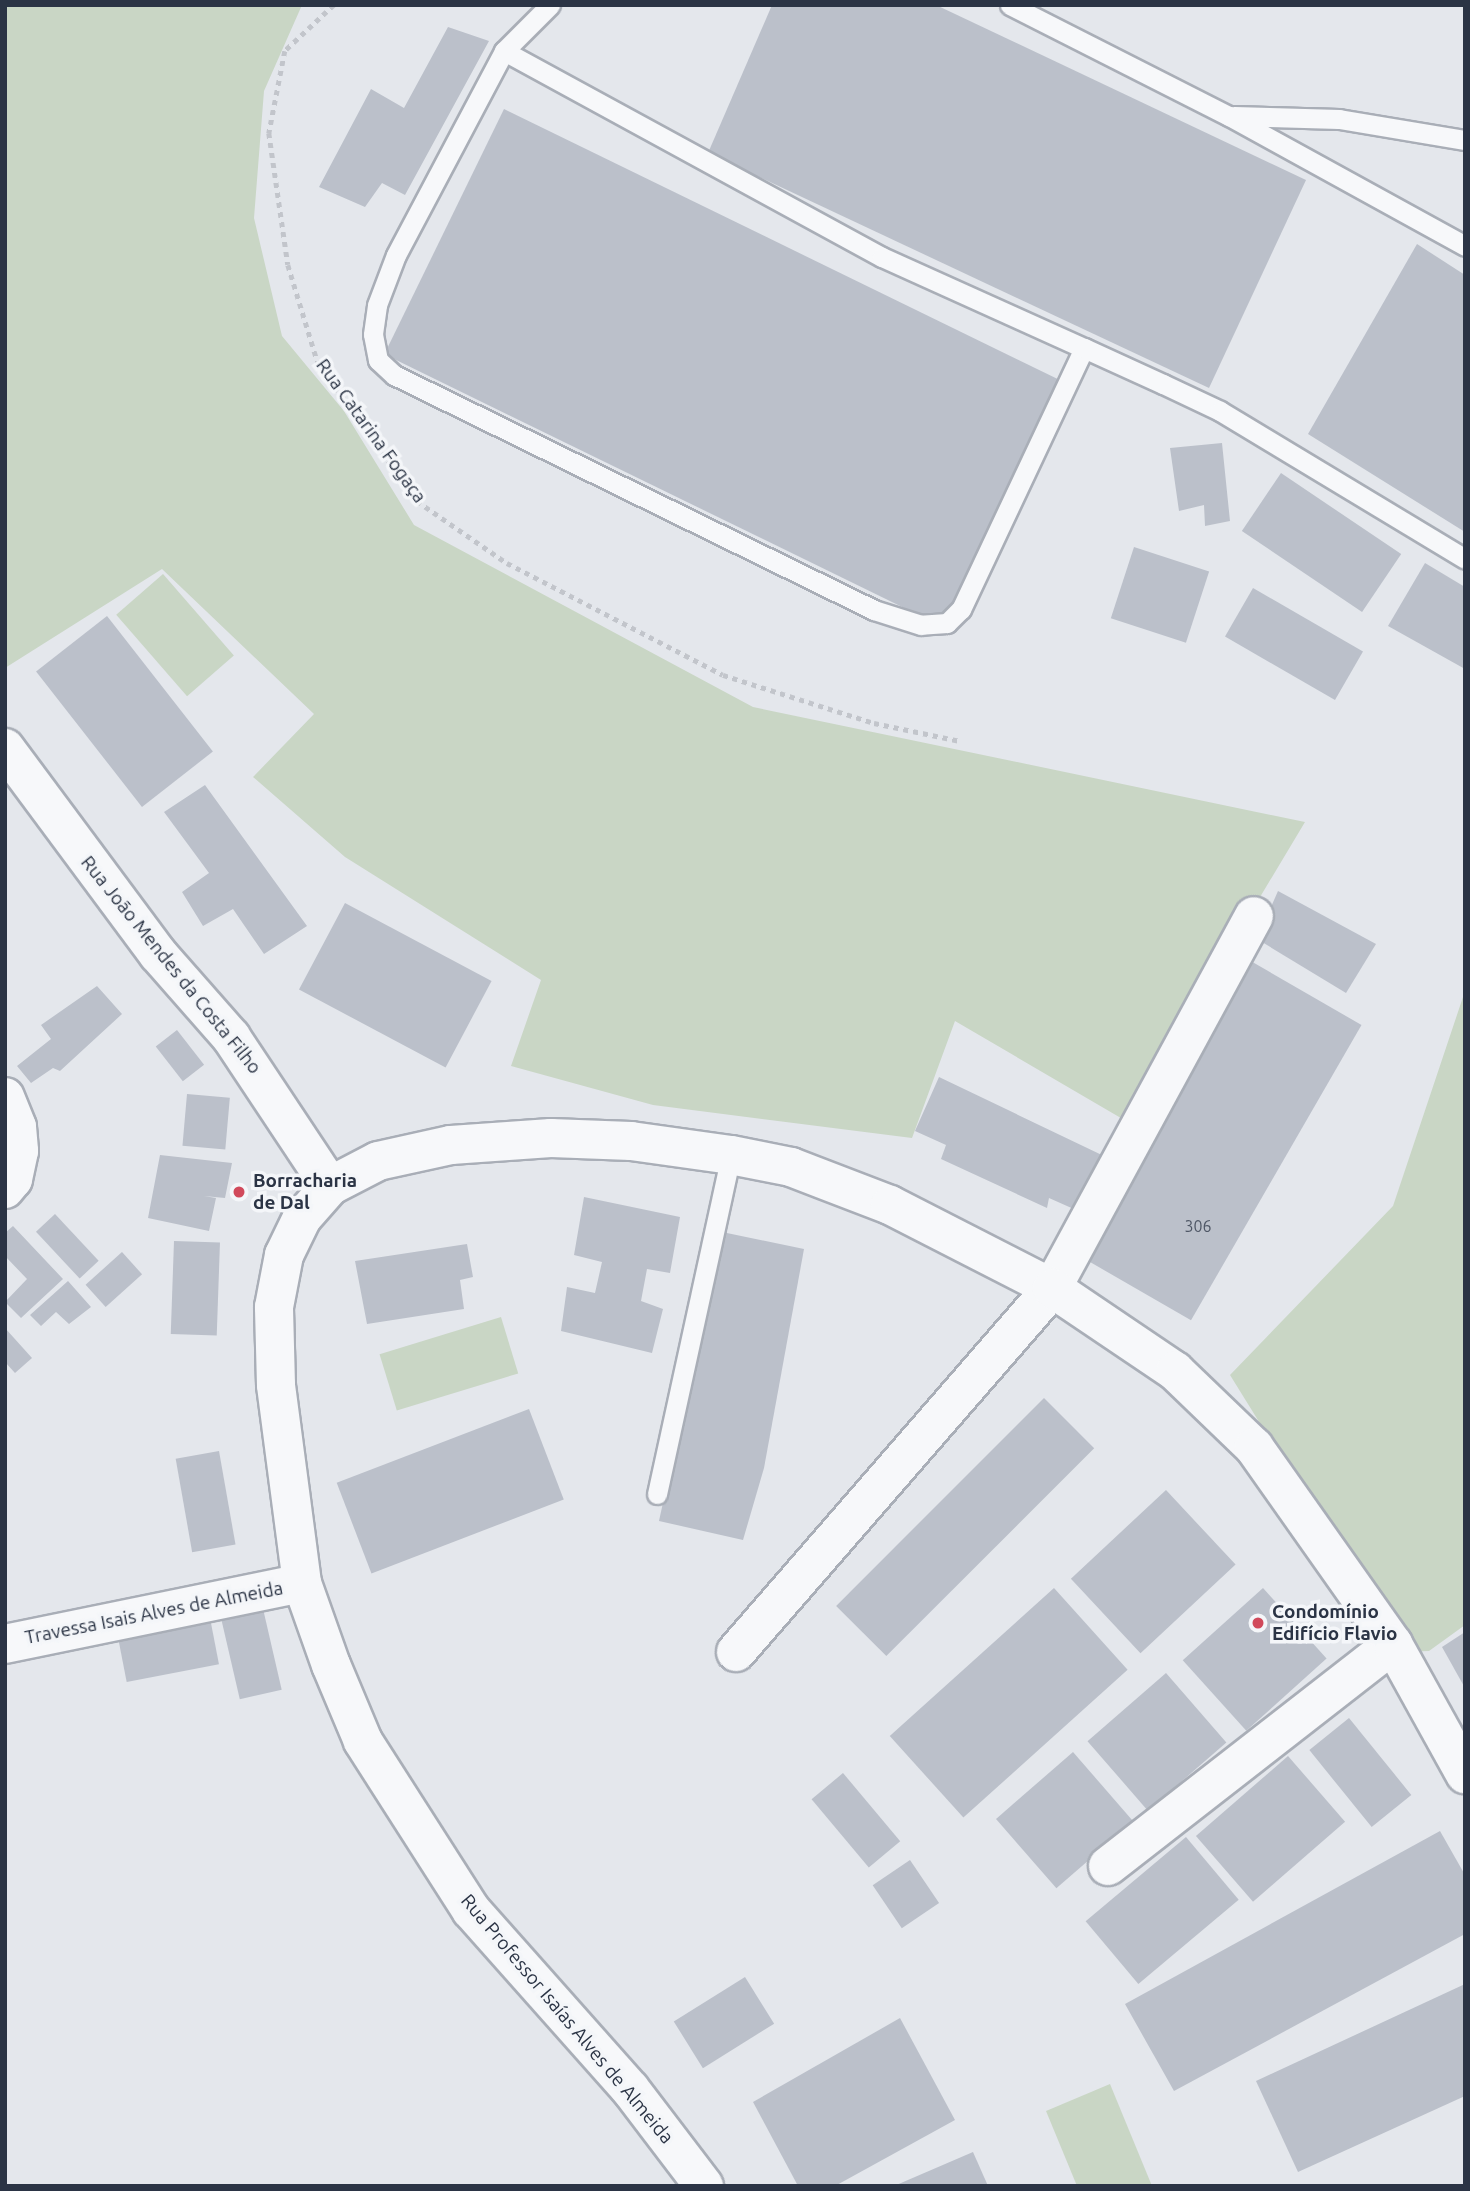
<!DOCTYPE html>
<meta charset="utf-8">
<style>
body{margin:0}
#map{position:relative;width:1470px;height:2191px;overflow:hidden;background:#e4e7ec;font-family:Ubuntu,sans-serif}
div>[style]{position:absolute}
.green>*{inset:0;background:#c9d6c5;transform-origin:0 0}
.building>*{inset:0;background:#bbc0ca;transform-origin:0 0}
.path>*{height:4.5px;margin-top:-2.25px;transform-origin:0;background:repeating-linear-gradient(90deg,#c2c5cb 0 5px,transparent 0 10px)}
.roads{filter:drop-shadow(2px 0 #a9aeb7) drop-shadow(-2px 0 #a9aeb7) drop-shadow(0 2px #a9aeb7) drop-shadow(0 -2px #a9aeb7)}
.lane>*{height:19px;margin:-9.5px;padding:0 9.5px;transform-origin:9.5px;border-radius:9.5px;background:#f7f8fa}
.street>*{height:38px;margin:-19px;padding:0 19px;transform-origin:19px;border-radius:19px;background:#f7f8fa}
.dots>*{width:19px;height:19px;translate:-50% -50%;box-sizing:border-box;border:4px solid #f4f6f9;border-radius:50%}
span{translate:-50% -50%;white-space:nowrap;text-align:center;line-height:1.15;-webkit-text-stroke:7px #f4f6f9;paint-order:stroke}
.number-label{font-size:16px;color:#4f5766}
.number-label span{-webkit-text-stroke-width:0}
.street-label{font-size:19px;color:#2b3445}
.poi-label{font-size:19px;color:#2b3445;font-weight:700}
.left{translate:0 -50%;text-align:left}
.frame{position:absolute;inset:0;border:7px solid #2b3445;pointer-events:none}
</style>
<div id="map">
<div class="green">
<i style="clip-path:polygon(5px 5px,302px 5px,264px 91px,254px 218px,282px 336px,344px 411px,414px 525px,753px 707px,1305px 822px,1126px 1121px,955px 1021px,912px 1138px,653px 1105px,511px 1066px,541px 980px,345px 857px,253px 777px,314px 714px,162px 569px,5px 668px)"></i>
<i style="left:163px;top:574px;width:108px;height:62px;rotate:49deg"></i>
<i style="clip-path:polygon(1465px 991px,1465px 1625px,1429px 1651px,1402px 1652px,1230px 1375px,1393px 1206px)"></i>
<i style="left:501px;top:1317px;width:59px;height:127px;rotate:73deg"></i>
<i style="clip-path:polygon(1110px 2084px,1152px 2186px,1077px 2186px,1046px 2111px)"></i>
</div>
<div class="building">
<i style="clip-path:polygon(772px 5px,936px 5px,1306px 180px,1209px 388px,708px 153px)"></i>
<i style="clip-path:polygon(448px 27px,489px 41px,405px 195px,382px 183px,365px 207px,319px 187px,371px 89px,404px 108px)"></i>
<i style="left:504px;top:109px;width:620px;height:273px;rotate:26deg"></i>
<i style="clip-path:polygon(1417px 244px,1465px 275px,1465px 532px,1308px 434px)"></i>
<i style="clip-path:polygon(1222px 443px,1230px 521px,1205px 526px,1204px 505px,1179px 511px,1170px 448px)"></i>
<i style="left:1281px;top:473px;width:145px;height:70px;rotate:34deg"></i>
<i style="left:1134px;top:547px;width:79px;height:75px;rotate:18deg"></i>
<i style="clip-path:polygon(1425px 563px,1465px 587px,1465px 669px,1388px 626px)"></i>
<i style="left:1253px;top:588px;width:127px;height:56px;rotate:30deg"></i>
<i style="left:107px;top:616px;width:172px;height:90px;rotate:52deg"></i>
<i style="clip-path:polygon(205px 785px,307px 926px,264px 954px,233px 909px,203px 926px,182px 892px,209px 873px,164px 812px)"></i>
<i style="clip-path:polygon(1278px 891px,1376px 944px,1346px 993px,1257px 939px)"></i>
<i style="left:345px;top:903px;width:166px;height:98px;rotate:28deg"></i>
<i style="left:1242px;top:956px;width:138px;height:341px;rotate:30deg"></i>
<i style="clip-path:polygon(97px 986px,122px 1014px,60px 1071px,53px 1068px,31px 1083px,17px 1066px,51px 1039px,41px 1025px)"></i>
<i style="left:177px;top:1030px;width:44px;height:27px;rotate:52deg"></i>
<i style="clip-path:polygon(939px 1077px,1106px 1157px,1085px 1214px,1049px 1198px,1047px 1208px,941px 1159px,946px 1145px,915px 1131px)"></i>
<i style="left:187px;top:1094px;width:43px;height:52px;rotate:5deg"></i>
<i style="clip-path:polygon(160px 1155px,232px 1163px,225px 1198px,204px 1196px,216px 1198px,209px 1231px,148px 1218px)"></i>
<i style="clip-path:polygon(584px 1197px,680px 1217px,670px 1273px,647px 1269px,641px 1301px,663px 1309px,652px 1353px,561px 1331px,567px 1287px,595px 1293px,602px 1262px,574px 1255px)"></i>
<i style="left:55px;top:1214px;width:64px;height:26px;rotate:47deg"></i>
<i style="clip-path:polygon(13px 1226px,63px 1279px,21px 1318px,5px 1302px,27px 1279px,5px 1256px,5px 1233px)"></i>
<i style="clip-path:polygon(722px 1232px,804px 1249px,764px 1468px,743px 1540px,659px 1521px)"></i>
<i style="left:174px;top:1241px;width:46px;height:93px;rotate:2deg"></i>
<i style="clip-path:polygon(467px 1244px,473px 1277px,460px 1280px,464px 1309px,367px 1324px,355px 1261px)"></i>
<i style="left:122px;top:1252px;width:30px;height:49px;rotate:48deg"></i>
<i style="clip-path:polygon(68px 1281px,91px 1307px,69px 1324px,56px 1312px,41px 1326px,30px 1315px)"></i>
<i style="clip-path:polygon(5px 1328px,32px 1358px,15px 1373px,5px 1362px)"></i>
<i style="left:1044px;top:1398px;width:71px;height:294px;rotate:45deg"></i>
<i style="left:529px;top:1409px;width:97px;height:206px;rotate:69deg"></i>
<i style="left:219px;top:1451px;width:95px;height:44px;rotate:80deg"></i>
<i style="left:1166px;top:1490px;width:102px;height:130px;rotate:47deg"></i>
<i style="left:1054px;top:1588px;width:110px;height:221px;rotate:48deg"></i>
<i style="left:1263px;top:1588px;width:95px;height:108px;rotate:48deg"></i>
<i style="left:261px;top:1600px;width:92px;height:43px;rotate:77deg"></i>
<i style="left:210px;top:1618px;width:47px;height:94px;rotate:79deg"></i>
<i style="clip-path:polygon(1465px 1632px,1465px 1688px,1442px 1647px)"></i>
<i style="left:1166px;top:1673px;width:92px;height:104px;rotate:49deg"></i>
<i style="left:1349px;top:1718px;width:99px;height:51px;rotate:51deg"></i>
<i style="left:1073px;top:1752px;width:92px;height:102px;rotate:49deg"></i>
<i style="left:1288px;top:1756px;width:87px;height:122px;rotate:49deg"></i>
<i style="left:843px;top:1773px;width:89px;height:41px;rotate:50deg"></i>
<i style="clip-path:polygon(1440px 1831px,1465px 1875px,1465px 1934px,1174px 2091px,1125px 2004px)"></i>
<i style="left:1186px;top:1837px;width:82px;height:131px;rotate:50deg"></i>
<i style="left:910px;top:1860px;width:52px;height:45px;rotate:56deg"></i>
<i style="left:745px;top:1977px;width:55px;height:84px;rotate:58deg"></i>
<i style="clip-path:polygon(1465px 1984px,1465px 2096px,1298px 2172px,1256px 2081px)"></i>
<i style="clip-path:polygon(900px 2018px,955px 2120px,835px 2186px,798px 2186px,753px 2102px)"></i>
<i style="clip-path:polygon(973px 2152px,988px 2186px,894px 2186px)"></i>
</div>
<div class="path">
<i style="left:334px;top:5px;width:67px;rotate:136.8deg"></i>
<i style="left:285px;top:51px;width:84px;rotate:101deg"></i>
<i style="left:269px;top:133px;width:133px;rotate:81.8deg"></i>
<i style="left:288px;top:265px;width:102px;rotate:73deg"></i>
<i style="left:318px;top:363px;width:170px;rotate:54.3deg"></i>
<i style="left:417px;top:501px;width:109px;rotate:34.6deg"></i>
<i style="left:507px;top:563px;width:243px;rotate:27.4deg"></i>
<i style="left:723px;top:675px;width:158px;rotate:17.6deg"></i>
<i style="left:874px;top:723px;width:88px;rotate:11.8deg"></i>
</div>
<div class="roads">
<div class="lane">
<i style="left:1010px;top:5px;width:246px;rotate:26.9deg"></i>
<i style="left:1229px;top:116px;width:269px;rotate:28.8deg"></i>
<i style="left:504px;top:51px;width:65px;rotate:-45deg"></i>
<i style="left:1234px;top:116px;width:105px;rotate:1.6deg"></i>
<i style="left:1339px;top:119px;width:128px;rotate:9.5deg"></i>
<i style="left:1084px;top:348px;width:289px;rotate:115.2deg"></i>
<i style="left:961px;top:609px;width:20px;rotate:135deg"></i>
<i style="left:947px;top:623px;width:26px;rotate:176deg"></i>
<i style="left:921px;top:625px;width:49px;rotate:-162.3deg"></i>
<i style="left:874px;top:610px;width:534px;rotate:-153.91deg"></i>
<i style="left:394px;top:375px;width:22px;rotate:-137deg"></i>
<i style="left:378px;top:360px;width:26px;rotate:-101deg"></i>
<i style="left:373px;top:334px;width:29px;rotate:-82deg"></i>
<i style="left:377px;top:305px;width:53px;rotate:-69.2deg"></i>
<i style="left:396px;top:255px;width:231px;rotate:-62.1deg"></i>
<i style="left:504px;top:51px;width:430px;rotate:28.6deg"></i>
<i style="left:882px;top:257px;width:222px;rotate:24.3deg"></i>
<i style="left:1084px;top:348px;width:87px;rotate:24.5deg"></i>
<i style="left:1163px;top:384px;width:63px;rotate:25.3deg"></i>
<i style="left:1220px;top:411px;width:286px;rotate:31.1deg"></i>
<i style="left:657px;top:1494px;width:347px;rotate:-77.7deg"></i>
</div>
<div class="street">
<i style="left:5px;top:748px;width:257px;rotate:53.4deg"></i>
<i style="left:158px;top:954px;width:111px;rotate:48.7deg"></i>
<i style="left:231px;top:1037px;width:179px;rotate:56.4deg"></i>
<i style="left:5px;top:1097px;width:32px;rotate:68deg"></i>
<i style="left:17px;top:1127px;width:24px;rotate:85deg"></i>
<i style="left:19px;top:1151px;width:29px;rotate:102deg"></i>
<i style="left:13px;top:1179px;width:13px;rotate:129deg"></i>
<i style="left:5px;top:1644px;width:303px;rotate:-11.6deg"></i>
<i style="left:736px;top:1652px;width:482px;rotate:-49deg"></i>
<i style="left:1052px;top:1288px;width:423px;rotate:-61.5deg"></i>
<i style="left:1108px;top:1866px;width:361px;rotate:-37.9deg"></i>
<i style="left:704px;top:2186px;width:122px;rotate:-127.3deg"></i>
<i style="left:630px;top:2089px;width:239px;rotate:-131.6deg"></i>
<i style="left:471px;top:1910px;width:201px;rotate:-122.6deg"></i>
<i style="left:363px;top:1741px;width:82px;rotate:-112.8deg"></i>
<i style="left:331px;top:1665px;width:87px;rotate:-109.5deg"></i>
<i style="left:302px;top:1583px;width:200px;rotate:-97.5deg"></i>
<i style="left:276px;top:1385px;width:78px;rotate:-91.5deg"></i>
<i style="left:274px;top:1307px;width:53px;rotate:-79.1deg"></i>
<i style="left:284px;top:1255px;width:41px;rotate:-64.1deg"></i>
<i style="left:302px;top:1218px;width:43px;rotate:-48.8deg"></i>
<i style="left:330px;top:1186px;width:54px;rotate:-27.5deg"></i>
<i style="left:378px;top:1161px;width:75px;rotate:-12.4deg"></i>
<i style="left:451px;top:1145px;width:100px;rotate:-4deg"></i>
<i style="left:551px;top:1138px;width:80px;rotate:2.1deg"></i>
<i style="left:631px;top:1141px;width:101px;rotate:8deg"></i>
<i style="left:731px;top:1155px;width:61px;rotate:11.3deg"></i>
<i style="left:791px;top:1167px;width:106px;rotate:21deg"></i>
<i style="left:890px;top:1205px;width:182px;rotate:27.1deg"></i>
<i style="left:1052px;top:1288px;width:148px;rotate:34deg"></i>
<i style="left:1175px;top:1371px;width:110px;rotate:43.9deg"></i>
<i style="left:1254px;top:1447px;width:241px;rotate:54.8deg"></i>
<i style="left:1393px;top:1644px;width:149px;rotate:61deg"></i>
</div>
</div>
<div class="dots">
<i style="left:239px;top:1192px;background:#d1495b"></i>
<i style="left:1258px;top:1623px;background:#d1495b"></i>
</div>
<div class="number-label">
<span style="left:1198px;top:1226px">306</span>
</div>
<div class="street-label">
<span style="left:371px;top:431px;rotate:54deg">Rua Catarina Fogaça</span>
<span style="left:171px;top:965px;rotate:51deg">Rua João Mendes da Costa Filho</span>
<span style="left:154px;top:1613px;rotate:-11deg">Travessa Isais Alves de Almeida</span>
<span style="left:567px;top:2019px;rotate:50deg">Rua Professor Isaías Alves de Almeida</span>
</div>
<div class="poi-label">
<span class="left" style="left:253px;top:1192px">Borracharia<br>de Dal</span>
<span class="left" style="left:1272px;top:1623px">Condomínio<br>Edifício Flavio</span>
</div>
<div class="frame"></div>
</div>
